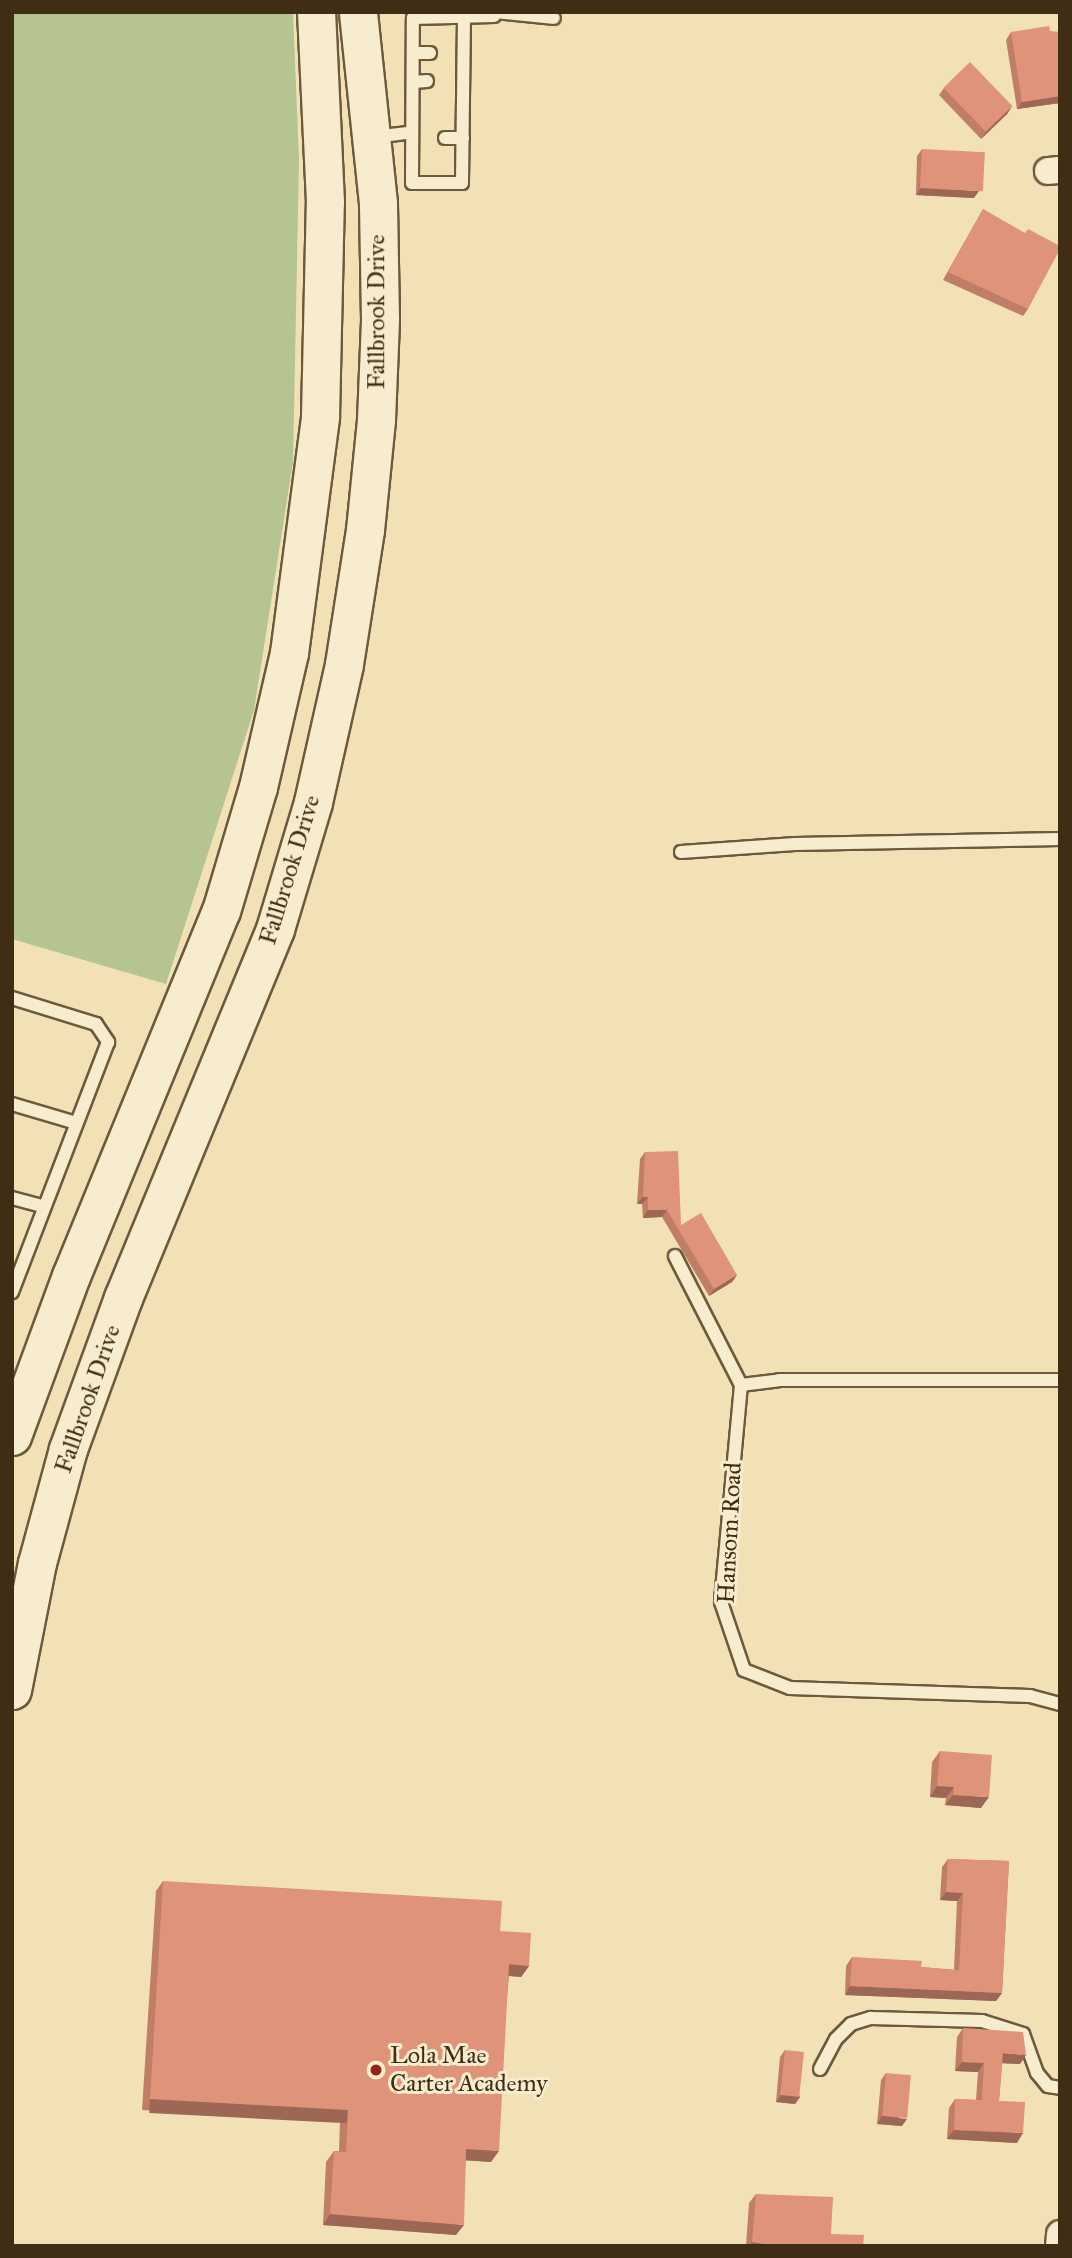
<!DOCTYPE html>
<style>
body{margin:0}
#map{position:relative;width:1072px;height:2258px;overflow:hidden;background:#f2e1b4;font-family:"IM FELL Great Primer",serif}
div>[style]{position:absolute}
.green>*{inset:0;background:#b5c491}
.roads{filter:drop-shadow(2px 0 #6c5a3d) drop-shadow(-2px 0 #6c5a3d) drop-shadow(0 2px #6c5a3d) drop-shadow(0 -2px #6c5a3d)}
.service>*{height:12px;margin:-6px;padding:0 6px;transform-origin:6px;border-radius:6px;background:#f7ecce}
.minor>*{height:26px;margin:-13px;padding:0 13px;transform-origin:13px;border-radius:13px;background:#f7ecce}
.secondary>*{height:37px;margin:-18.5px;padding:0 18.5px;transform-origin:18.5px;border-radius:18.5px;background:#f7ecce}
.wall>*{inset:0;background:#c07e67}
.shaded-wall>*{inset:0;background:#9c6754;transform-origin:0 0}
.building>*{inset:0;background:#df9378;transform-origin:0 0}
.dots>*{width:19px;height:19px;translate:-50% -50%;box-sizing:border-box;border:4px solid #f7ecce;border-radius:50%}
span{translate:-50% -50%;white-space:nowrap;text-align:center;line-height:1.15;-webkit-text-stroke:6px #f7ecce;paint-order:stroke}
.street-label{font-size:24px;color:#3f2d15}
.poi-label{font-size:24px;color:#3f2d15}
.left{translate:0 -50%;text-align:left}
.frame{position:absolute;inset:0;border:14px solid #3f2d15;pointer-events:none}
</style>
<div id="map">
<div class="green">
<i style="clip-path:polygon(12px 12px,293px 12px,299px 160px,293px 462px,254px 710px,166px 984px,12px 939px)"></i>
</div>
<div class="roads">
<div class="service">
<i style="left:494px;top:12px;width:60px;rotate:5.7deg"></i>
<i style="left:464px;top:17px;width:166px;rotate:90.7deg"></i>
<i style="left:462px;top:183px;width:50px;rotate:180deg"></i>
<i style="left:412px;top:183px;width:165px;rotate:-89.7deg"></i>
<i style="left:413px;top:18px;width:81px;rotate:-1.4deg"></i>
<i style="left:413px;top:53px;width:17px"></i>
<i style="left:413px;top:82px;width:14px;rotate:-4deg"></i>
<i style="left:374px;top:137px;width:38px;rotate:-7deg"></i>
<i style="left:445px;top:138px;width:18px"></i>
<i style="left:681px;top:852px;width:114px;rotate:-4deg"></i>
<i style="left:795px;top:844px;width:265px;rotate:-1.1deg"></i>
<i style="left:12px;top:998px;width:88px;rotate:17.2deg"></i>
<i style="left:96px;top:1024px;width:22px;rotate:56deg"></i>
<i style="left:108px;top:1042px;width:268px;rotate:111deg"></i>
<i style="left:12px;top:1104px;width:67px;rotate:16.5deg"></i>
<i style="left:12px;top:1198px;width:30px;rotate:15deg"></i>
<i style="left:675px;top:1256px;width:145px;rotate:62.9deg"></i>
<i style="left:741px;top:1385px;width:218px;rotate:95.3deg"></i>
<i style="left:721px;top:1602px;width:72px;rotate:71.3deg"></i>
<i style="left:744px;top:1670px;width:49px;rotate:21.4deg"></i>
<i style="left:790px;top:1688px;width:240px;rotate:1.9deg"></i>
<i style="left:1030px;top:1696px;width:31px;rotate:15deg"></i>
<i style="left:741px;top:1385px;width:38px;rotate:-7deg"></i>
<i style="left:779px;top:1380px;width:281px"></i>
<i style="left:820px;top:2069px;width:34px;rotate:-62deg"></i>
<i style="left:836px;top:2039px;width:21px;rotate:-45deg"></i>
<i style="left:851px;top:2024px;width:21px;rotate:-17deg"></i>
<i style="left:871px;top:2018px;width:111px;rotate:1.5deg"></i>
<i style="left:982px;top:2021px;width:43px;rotate:17.6deg"></i>
<i style="left:1023px;top:2034px;width:41px;rotate:70.3deg"></i>
<i style="left:1037px;top:2073px;width:17px;rotate:50deg"></i>
<i style="left:1048px;top:2086px;width:12px;rotate:9deg"></i>
</div>
<div class="minor">
<i style="left:1048px;top:171px;width:12px;rotate:-5deg"></i>
<i style="left:1059px;top:2246px;width:12px;rotate:-85deg"></i>
</div>
<div class="secondary">
<i style="left:12px;top:1436px;width:171px;rotate:-69.8deg"></i>
<i style="left:71px;top:1276px;width:395px;rotate:-67.7deg"></i>
<i style="left:221px;top:911px;width:129px;rotate:-73.4deg"></i>
<i style="left:258px;top:787px;width:138px;rotate:-77deg"></i>
<i style="left:289px;top:653px;width:239px;rotate:-82.5deg"></i>
<i style="left:320px;top:416px;width:214px;rotate:-88.7deg"></i>
<i style="left:325px;top:202px;width:190px;rotate:-92.7deg"></i>
<i style="left:12px;top:1690px;width:129px;rotate:-78.9deg"></i>
<i style="left:37px;top:1563px;width:118px;rotate:-74.8deg"></i>
<i style="left:68px;top:1449px;width:161px;rotate:-70deg"></i>
<i style="left:123px;top:1298px;width:399px;rotate:-67.6deg"></i>
<i style="left:275px;top:929px;width:133px;rotate:-73.3deg"></i>
<i style="left:313px;top:802px;width:141px;rotate:-77.3deg"></i>
<i style="left:344px;top:664px;width:136px;rotate:-81.1deg"></i>
<i style="left:365px;top:530px;width:111px;rotate:-84.3deg"></i>
<i style="left:376px;top:420px;width:101px;rotate:-87.7deg"></i>
<i style="left:380px;top:319px;width:116px;rotate:-91deg"></i>
<i style="left:378px;top:203px;width:192px;rotate:-96deg"></i>
</div>
</div>
<div class="wall">
<i style="clip-path:polygon(1050px 31px,1060px 103px,1017px 109px,1006px 40px,1011px 32px)"></i>
<i style="clip-path:polygon(944px 88px,1012px 106px,1007px 114px,981px 139px,939px 95px)"></i>
<i style="clip-path:polygon(922px 149px,974px 198px,916px 195px,917px 156px)"></i>
<i style="clip-path:polygon(983px 209px,1028px 309px,1023px 316px,943px 280px)"></i>
<i style="clip-path:polygon(645px 1152px,681px 1225px,737px 1275px,732px 1282px,709px 1296px,662px 1217px,643px 1218px,642px 1204px,637px 1204px,640px 1159px)"></i>
<i style="clip-path:polygon(940px 1751px,981px 1808px,945px 1805px,946px 1798px,930px 1797px,932px 1762px)"></i>
<i style="clip-path:polygon(948px 1859px,1009px 1861px,1002px 1993px,996px 2001px,845px 1995px,846px 1966px,852px 1957px,921px 1967px,954px 1970px,957px 1901px,940px 1900px,942px 1867px)"></i>
<i style="clip-path:polygon(163px 1881px,500px 1931px,529px 1966px,521px 1977px,509px 1976px,491px 2162px,466px 2160px,456px 2235px,323px 2225px,326px 2162px,334px 2151px,339px 2151px,340px 2121px,142px 2110px,156px 1891px)"></i>
<i style="clip-path:polygon(963px 2028px,1020px 2064px,1002px 2063px,999px 2101px,1017px 2143px,947px 2139px,949px 2108px,955px 2099px,976px 2100px,978px 2072px,955px 2071px,957px 2037px)"></i>
<i style="clip-path:polygon(785px 2050px,800px 2097px,795px 2104px,776px 2102px,780px 2057px)"></i>
<i style="clip-path:polygon(886px 2073px,902px 2126px,877px 2124px,881px 2080px)"></i>
<i style="clip-path:polygon(756px 2194px,831px 2234px,863px 2246px,746px 2246px,749px 2203px)"></i>
</div>
<div class="shaded-wall">
<i style="clip-path:polygon(1060px 96px,1060px 103px,1017px 109px,1022px 102px)"></i>
<i style="clip-path:polygon(1012px 106px,1007px 114px,981px 139px,986px 132px)"></i>
<i style="clip-path:polygon(921px 188px,979px 191px,974px 198px,916px 195px)"></i>
<i style="clip-path:polygon(643px 1197px,648px 1197px,642px 1204px,637px 1204px)"></i>
<i style="clip-path:polygon(648px 1210px,667px 1210px,662px 1217px,643px 1218px)"></i>
<i style="clip-path:polygon(737px 1275px,732px 1282px,709px 1296px,714px 1289px)"></i>
<i style="clip-path:polygon(937px 1786px,954px 1787px,946px 1798px,930px 1797px)"></i>
<i style="clip-path:polygon(953px 1795px,989px 1797px,981px 1808px,945px 1805px)"></i>
<i style="clip-path:polygon(946px 1892px,963px 1893px,957px 1901px,940px 1900px)"></i>
<i style="clip-path:polygon(509px 1964px,529px 1966px,521px 1977px,502px 1975px)"></i>
<i style="clip-path:polygon(850px 1986px,1002px 1993px,996px 2001px,845px 1995px)"></i>
<i style="clip-path:polygon(1003px 2053px,1026px 2055px,1020px 2064px,996px 2063px)"></i>
<i style="clip-path:polygon(962px 2062px,984px 2063px,978px 2072px,955px 2071px)"></i>
<i style="clip-path:polygon(781px 2095px,800px 2097px,795px 2104px,776px 2102px)"></i>
<i style="left:150px;top:2099px;width:198px;height:14px;rotate:3deg"></i>
<i style="clip-path:polygon(882px 2116px,907px 2119px,902px 2126px,877px 2124px)"></i>
<i style="clip-path:polygon(954px 2130px,1023px 2133px,1017px 2143px,947px 2139px)"></i>
<i style="clip-path:polygon(466px 2149px,499px 2151px,491px 2162px,459px 2160px)"></i>
<i style="clip-path:polygon(330px 2214px,464px 2225px,456px 2235px,323px 2225px)"></i>
<i style="clip-path:polygon(752px 2242px,776px 2246px,749px 2246px)"></i>
</div>
<div class="building">
<i style="clip-path:polygon(1049px 26px,1050px 31px,1060px 32px,1060px 96px,1022px 102px,1011px 32px)"></i>
<i style="left:970px;top:62px;width:61px;height:37px;rotate:46deg"></i>
<i style="left:922px;top:149px;width:63px;height:39px;rotate:3deg"></i>
<i style="clip-path:polygon(983px 209px,1025px 233px,1028px 229px,1060px 246px,1060px 249px,1028px 309px,948px 272px)"></i>
<i style="clip-path:polygon(678px 1151px,681px 1225px,701px 1213px,737px 1275px,714px 1289px,667px 1210px,648px 1210px,648px 1197px,643px 1197px,645px 1152px)"></i>
<i style="clip-path:polygon(940px 1751px,992px 1755px,989px 1797px,953px 1795px,954px 1787px,937px 1786px)"></i>
<i style="clip-path:polygon(948px 1859px,1009px 1861px,1002px 1993px,850px 1986px,852px 1957px,922px 1961px,921px 1967px,959px 1970px,963px 1893px,946px 1892px)"></i>
<i style="clip-path:polygon(163px 1881px,502px 1901px,500px 1931px,531px 1933px,529px 1966px,509px 1964px,499px 2151px,466px 2149px,464px 2225px,330px 2214px,334px 2151px,346px 2152px,348px 2110px,150px 2099px)"></i>
<i style="clip-path:polygon(963px 2028px,1023px 2032px,1026px 2055px,1003px 2053px,999px 2101px,1025px 2102px,1023px 2133px,954px 2130px,955px 2099px,982px 2100px,984px 2063px,962px 2062px)"></i>
<i style="left:785px;top:2050px;width:19px;height:45px;rotate:6deg"></i>
<i style="left:886px;top:2073px;width:25px;height:43px;rotate:5deg"></i>
<i style="clip-path:polygon(756px 2194px,833px 2197px,831px 2234px,864px 2235px,863px 2246px,776px 2246px,752px 2242px)"></i>
</div>
<div class="dots">
<i style="left:376px;top:2070px;background:#8f2418"></i>
</div>
<div class="street-label">
<span style="left:377px;top:312px;rotate:-90deg">Fallbrook Drive</span>
<span style="left:290px;top:870px;rotate:-73deg">Fallbrook Drive</span>
<span style="left:88px;top:1399px;rotate:-71deg">Fallbrook Drive</span>
<span style="left:730px;top:1533px;rotate:-87deg">Hansom Road</span>
</div>
<div class="poi-label">
<span class="left" style="left:390px;top:2070px">Lola Mae<br>Carter Academy</span>
</div>
<div class="frame"></div>
</div>
